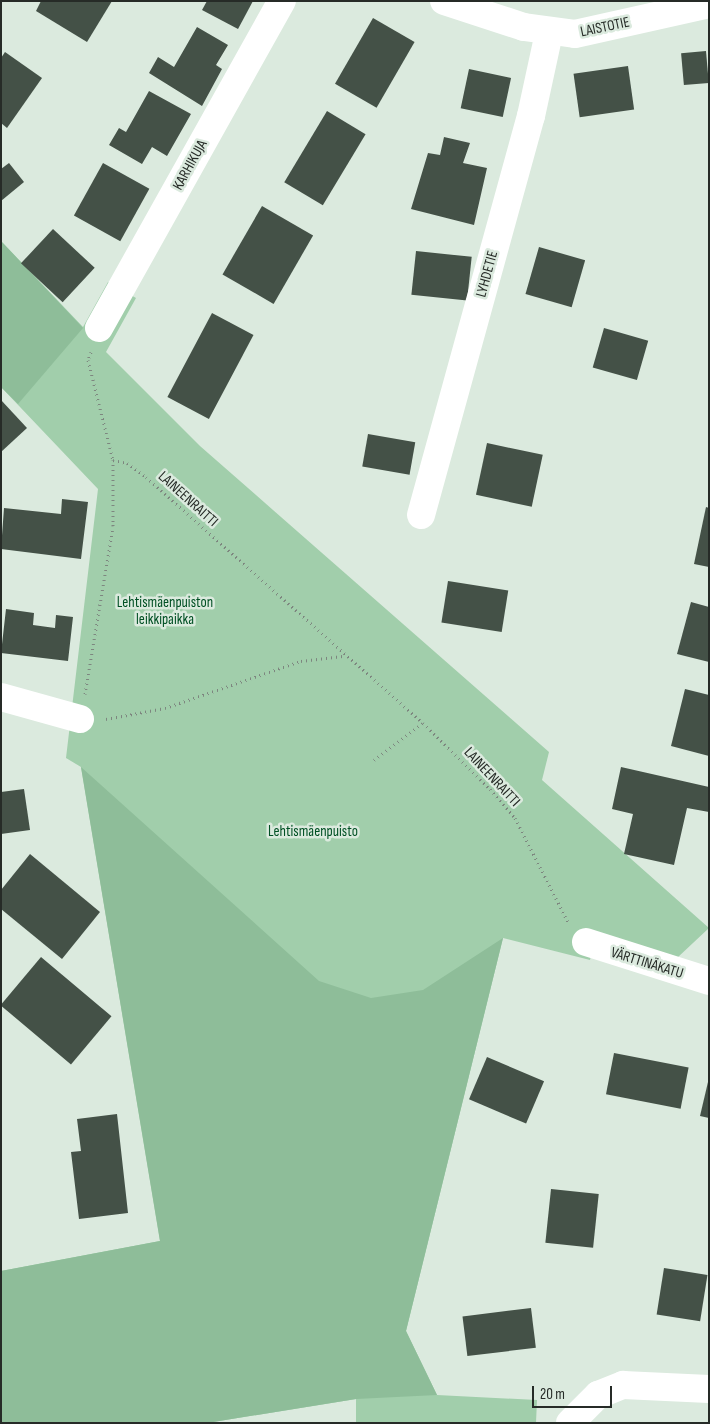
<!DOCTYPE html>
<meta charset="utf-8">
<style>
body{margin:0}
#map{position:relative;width:710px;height:1424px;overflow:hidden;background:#dbeade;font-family:"Sofia Sans Condensed",sans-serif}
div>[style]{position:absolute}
.green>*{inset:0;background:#a1ceab}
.forest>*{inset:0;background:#8ebd99}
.building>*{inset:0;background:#445147;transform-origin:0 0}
.path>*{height:3px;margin-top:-1.5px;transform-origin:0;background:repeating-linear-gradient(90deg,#7d867f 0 1px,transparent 0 5px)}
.minor>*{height:28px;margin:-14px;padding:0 14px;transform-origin:14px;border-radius:14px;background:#fff}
span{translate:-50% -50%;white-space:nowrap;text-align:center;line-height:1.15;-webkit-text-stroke:5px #dbeade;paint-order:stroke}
.street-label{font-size:15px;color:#262b27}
.park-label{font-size:15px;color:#005024}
.frame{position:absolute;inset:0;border:2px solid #262b27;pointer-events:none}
.scale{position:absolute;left:532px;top:1386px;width:80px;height:22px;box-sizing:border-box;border:2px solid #262b27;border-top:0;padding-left:6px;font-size:15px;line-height:18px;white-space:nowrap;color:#262b27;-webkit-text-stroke:4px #dbeade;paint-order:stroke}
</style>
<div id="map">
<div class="green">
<i style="clip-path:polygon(1px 241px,83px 327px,108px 282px,136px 298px,106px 352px,200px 446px,549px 752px,542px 780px,709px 928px,677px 958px,595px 937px,590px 960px,503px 938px,406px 1331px,437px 1395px,537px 1400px,536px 1423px,356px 1423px,356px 1399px,207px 1423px,1px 1423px,1px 1271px,160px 1241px,81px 767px,66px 758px,98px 489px,1px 387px)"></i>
</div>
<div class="forest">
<i style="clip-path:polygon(1px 241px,83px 328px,18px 404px,1px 387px)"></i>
<i style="clip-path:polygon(81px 767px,319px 981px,371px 998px,423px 990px,503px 938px,406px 1331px,437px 1395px,356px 1399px,207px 1423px,1px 1423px,1px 1271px,160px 1241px)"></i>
</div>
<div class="building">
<i style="clip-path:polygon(41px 1px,112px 1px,87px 42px,36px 11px)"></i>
<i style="clip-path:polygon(207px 1px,253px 1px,238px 29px,202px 10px)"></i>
<i style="left:373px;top:18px;width:48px;height:76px;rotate:30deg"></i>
<i style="clip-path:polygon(197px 27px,228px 45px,216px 65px,222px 69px,202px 106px,149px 73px,158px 57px,174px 67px)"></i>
<i style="left:706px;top:51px;width:32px;height:25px;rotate:85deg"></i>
<i style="clip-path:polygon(5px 52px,42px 78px,7px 128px,1px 123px,1px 58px)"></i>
<i style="left:628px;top:66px;width:44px;height:55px;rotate:82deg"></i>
<i style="left:469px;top:69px;width:43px;height:40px;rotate:12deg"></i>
<i style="clip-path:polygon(149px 91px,191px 114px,167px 156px,152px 147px,142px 164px,109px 145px,119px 128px,126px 132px)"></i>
<i style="left:327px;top:111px;width:45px;height:83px;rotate:31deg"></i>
<i style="clip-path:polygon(444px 137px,470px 143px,463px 163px,487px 168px,474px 225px,411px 209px,428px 153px,440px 155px)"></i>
<i style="clip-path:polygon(9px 163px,24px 182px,1px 201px,1px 169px)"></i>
<i style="left:103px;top:163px;width:53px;height:60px;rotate:29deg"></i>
<i style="left:262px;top:206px;width:59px;height:79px;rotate:30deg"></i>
<i style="left:53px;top:229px;width:57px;height:47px;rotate:43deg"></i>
<i style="left:539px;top:247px;width:48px;height:49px;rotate:16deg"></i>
<i style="left:416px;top:251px;width:56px;height:44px;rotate:6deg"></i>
<i style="left:212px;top:313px;width:47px;height:95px;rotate:28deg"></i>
<i style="left:604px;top:328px;width:46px;height:41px;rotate:16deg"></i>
<i style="clip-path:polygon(1px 400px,27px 428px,1px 452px)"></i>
<i style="left:368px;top:434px;width:48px;height:33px;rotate:10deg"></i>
<i style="left:487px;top:443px;width:57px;height:53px;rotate:12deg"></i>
<i style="clip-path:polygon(62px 499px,88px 502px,81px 559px,1px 549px,4px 508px,61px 514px)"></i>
<i style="clip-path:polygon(706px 507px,709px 508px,709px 567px,694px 564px)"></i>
<i style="left:448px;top:581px;width:61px;height:42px;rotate:9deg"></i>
<i style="clip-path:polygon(691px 602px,709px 607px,709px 662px,677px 654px)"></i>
<i style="clip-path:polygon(6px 609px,34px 613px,33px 625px,55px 628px,56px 615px,73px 617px,68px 661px,1px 653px)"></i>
<i style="clip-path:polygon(685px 689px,709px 695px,709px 756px,671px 746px)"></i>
<i style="clip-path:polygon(621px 767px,709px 787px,709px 812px,687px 808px,674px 865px,624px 854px,633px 814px,612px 809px)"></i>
<i style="clip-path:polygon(24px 789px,30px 830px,1px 834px,1px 792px)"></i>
<i style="clip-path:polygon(30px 854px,100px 912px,62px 959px,1px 909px,1px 890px)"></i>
<i style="left:41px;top:957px;width:92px;height:63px;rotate:40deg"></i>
<i style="left:614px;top:1053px;width:76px;height:42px;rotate:11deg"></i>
<i style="left:487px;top:1057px;width:62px;height:46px;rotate:23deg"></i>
<i style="clip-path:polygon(708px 1082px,709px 1082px,709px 1118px,700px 1116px)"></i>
<i style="clip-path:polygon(117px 1114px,128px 1213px,79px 1219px,71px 1152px,81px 1151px,77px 1119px)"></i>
<i style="left:551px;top:1189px;width:48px;height:54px;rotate:6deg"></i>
<i style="left:664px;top:1268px;width:44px;height:47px;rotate:9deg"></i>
<i style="left:531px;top:1308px;width:40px;height:69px;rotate:83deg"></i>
</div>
<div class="path">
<i style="left:91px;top:352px;width:9px;rotate:111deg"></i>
<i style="left:88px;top:360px;width:103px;rotate:76deg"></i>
<i style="left:113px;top:460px;width:14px;rotate:12deg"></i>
<i style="left:127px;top:463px;width:24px;rotate:36deg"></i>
<i style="left:146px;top:477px;width:370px;rotate:41.6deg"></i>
<i style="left:423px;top:723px;width:94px;rotate:44.6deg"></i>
<i style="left:490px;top:789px;width:38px;rotate:49deg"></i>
<i style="left:515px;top:818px;width:119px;rotate:63deg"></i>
<i style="left:85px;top:694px;width:170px;rotate:-80.5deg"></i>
<i style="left:113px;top:526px;width:66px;rotate:-90deg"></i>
<i style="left:106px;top:719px;width:60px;rotate:-10.6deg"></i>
<i style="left:165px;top:708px;width:144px;rotate:-19.1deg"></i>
<i style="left:301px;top:661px;width:42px;rotate:-6.8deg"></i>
<i style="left:374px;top:760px;width:61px;rotate:-37.1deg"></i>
</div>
<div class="minor">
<i style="left:444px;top:1px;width:84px;rotate:18deg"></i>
<i style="left:524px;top:27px;width:51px;rotate:7.8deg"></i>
<i style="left:575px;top:34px;width:137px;rotate:-12.6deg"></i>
<i style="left:99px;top:328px;width:375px;rotate:-60.8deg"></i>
<i style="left:421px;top:515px;width:414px;rotate:-74.6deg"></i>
<i style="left:531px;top:116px;width:85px;rotate:-77.8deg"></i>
<i style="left:1px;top:697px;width:82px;rotate:15.6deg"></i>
<i style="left:586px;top:942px;width:129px;rotate:17.6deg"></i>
<i style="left:570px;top:1423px;width:40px;rotate:-45deg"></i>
<i style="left:598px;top:1395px;width:27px;rotate:-22deg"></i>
<i style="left:623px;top:1385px;width:86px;rotate:2.7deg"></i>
</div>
<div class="street-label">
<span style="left:605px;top:27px;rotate:-12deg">LAISTOTIE</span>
<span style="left:190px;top:165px;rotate:-61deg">KARHIKUJA</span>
<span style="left:487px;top:274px;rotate:-75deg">LYHDETIE</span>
<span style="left:188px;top:499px;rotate:42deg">LAINEENRAITTI</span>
<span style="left:492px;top:777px;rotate:47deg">LAINEENRAITTI</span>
<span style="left:647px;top:963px;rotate:17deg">VÄRTTINÄKATU</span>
</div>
<div class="park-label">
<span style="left:165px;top:611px">Lehtismäenpuiston<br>leikkipaikka</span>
<span style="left:313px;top:832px">Lehtismäenpuisto</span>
</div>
<div class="frame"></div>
<div class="scale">20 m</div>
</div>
